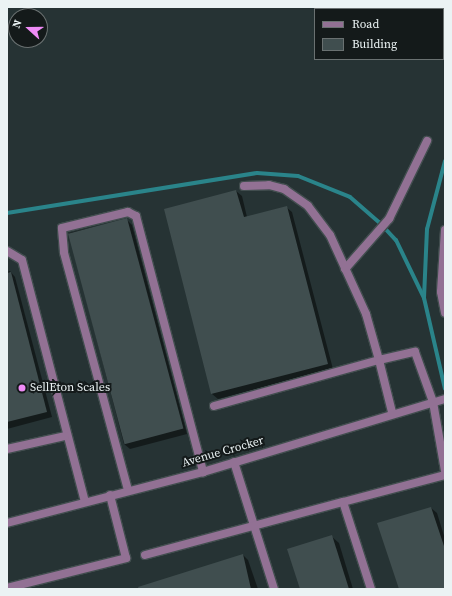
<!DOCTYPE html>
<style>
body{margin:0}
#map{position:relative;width:452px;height:596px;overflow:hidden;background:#263334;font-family:"Source Serif 4",serif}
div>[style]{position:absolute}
.shadow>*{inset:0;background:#0007}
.stream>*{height:4px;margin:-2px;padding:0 2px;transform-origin:2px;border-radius:2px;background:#2a848a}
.building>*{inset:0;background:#404e4f;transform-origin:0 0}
.roads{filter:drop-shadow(1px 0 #424e4f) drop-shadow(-1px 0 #424e4f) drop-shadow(0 1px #424e4f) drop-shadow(0 -1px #424e4f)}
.service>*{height:8px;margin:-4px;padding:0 4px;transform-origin:4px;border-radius:4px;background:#927194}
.minor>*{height:8px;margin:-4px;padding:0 4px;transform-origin:4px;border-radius:4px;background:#927194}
.dots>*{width:11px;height:11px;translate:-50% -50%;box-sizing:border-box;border:2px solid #141a1a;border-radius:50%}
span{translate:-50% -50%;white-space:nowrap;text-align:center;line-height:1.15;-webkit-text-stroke:4px #141a1a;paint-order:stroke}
.poi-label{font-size:12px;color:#ebf3f4}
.left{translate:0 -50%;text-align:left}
.street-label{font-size:12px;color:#ebf3f4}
.frame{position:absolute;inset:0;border:8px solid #ebf3f4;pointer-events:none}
.legend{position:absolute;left:314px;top:8px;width:130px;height:52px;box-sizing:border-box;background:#141a1a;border:1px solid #6a7171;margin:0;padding:5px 7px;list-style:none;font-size:12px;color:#ebf3f4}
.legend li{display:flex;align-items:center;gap:8px;height:20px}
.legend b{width:20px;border:1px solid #6a7171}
.north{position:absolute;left:8px;top:8px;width:40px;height:40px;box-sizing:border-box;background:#141a1a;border:1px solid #6a7171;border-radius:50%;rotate:291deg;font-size:11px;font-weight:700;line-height:16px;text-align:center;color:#ebf3f4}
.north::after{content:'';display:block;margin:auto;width:14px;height:18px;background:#ef8bf6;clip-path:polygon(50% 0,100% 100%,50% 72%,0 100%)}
</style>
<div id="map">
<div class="shadow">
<i style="clip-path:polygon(236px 191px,242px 196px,247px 217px,286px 207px,292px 212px,333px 369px,218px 399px,212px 394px)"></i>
<i style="clip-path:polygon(126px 219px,132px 225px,187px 434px,130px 449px,124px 444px,69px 233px)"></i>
<i style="clip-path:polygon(10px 271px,15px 277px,52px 417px,7px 429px,7px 272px)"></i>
<i style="clip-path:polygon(431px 508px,437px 513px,445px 539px,445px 589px,400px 589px)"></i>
<i style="clip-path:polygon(331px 536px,339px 543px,353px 589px,301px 589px)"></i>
<i style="clip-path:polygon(243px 555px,248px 560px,258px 589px,149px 589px)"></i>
</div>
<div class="stream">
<i style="left:445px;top:161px;width:70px;rotate:104.8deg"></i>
<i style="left:427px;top:229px;width:69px;rotate:92.5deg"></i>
<i style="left:424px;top:298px;width:93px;rotate:77deg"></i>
<i style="left:7px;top:213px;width:253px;rotate:-9.1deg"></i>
<i style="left:257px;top:173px;width:41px;rotate:4.2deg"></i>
<i style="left:298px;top:176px;width:56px;rotate:22deg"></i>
<i style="left:350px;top:197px;width:38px;rotate:41deg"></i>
<i style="left:379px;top:222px;width:25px;rotate:47deg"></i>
<i style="left:396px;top:240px;width:64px;rotate:64.2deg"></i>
</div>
<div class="building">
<i style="clip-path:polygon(236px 190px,244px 217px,287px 206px,328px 364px,211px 394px,164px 209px)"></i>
<i style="left:127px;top:218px;width:218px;height:61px;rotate:75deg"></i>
<i style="clip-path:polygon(11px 272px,47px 412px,7px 422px,7px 273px)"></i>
<i style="clip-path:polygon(431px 507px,445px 549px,445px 589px,399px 589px,377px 523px)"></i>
<i style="clip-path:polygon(332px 535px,349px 589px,300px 589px,287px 549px)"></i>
<i style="clip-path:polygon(243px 554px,251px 589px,139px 589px,138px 587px)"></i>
</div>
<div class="roads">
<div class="service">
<i style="left:244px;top:186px;width:25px;rotate:-2deg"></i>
<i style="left:269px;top:185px;width:16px;rotate:15deg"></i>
<i style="left:284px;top:189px;width:29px;rotate:35deg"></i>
<i style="left:308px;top:206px;width:36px;rotate:53deg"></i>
<i style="left:330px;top:235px;width:87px;rotate:65.5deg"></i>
<i style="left:366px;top:314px;width:48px;rotate:74.2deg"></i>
<i style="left:379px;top:360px;width:37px;rotate:-13deg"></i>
<i style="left:415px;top:352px;width:53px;rotate:70.2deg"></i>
<i style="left:433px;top:402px;width:70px;rotate:80.1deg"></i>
<i style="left:445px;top:230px;width:62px;rotate:93.7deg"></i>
<i style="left:441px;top:292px;width:21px;rotate:79deg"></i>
<i style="left:7px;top:251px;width:17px;rotate:31deg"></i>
<i style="left:22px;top:260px;width:249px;rotate:75.4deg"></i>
<i style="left:345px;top:269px;width:67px;rotate:-48.7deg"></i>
<i style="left:389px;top:219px;width:87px;rotate:-64deg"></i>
<i style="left:214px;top:406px;width:171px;rotate:-15.6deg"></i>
<i style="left:379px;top:360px;width:54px;rotate:76deg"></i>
<i style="left:7px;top:449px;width:59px;rotate:-12.6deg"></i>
<i style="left:234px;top:462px;width:133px;rotate:72.5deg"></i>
<i style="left:128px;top:490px;width:246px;rotate:-105.1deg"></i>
<i style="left:64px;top:252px;width:24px;rotate:-95deg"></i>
<i style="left:62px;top:228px;width:68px;rotate:-13.6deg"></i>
<i style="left:128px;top:212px;width:9px;rotate:27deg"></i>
<i style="left:136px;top:216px;width:265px;rotate:75.3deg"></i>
<i style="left:145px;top:555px;width:205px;rotate:-15deg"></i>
<i style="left:7px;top:588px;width:123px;rotate:-14.1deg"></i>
<i style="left:126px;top:558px;width:65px;rotate:-104.3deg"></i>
<i style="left:371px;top:589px;width:91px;rotate:-107.8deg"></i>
<i style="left:343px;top:502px;width:106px;rotate:-14.8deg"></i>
</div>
<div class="minor">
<i style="left:7px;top:523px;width:203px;rotate:-14.6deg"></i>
<i style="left:203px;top:472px;width:253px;rotate:-16.8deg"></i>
</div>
</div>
<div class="dots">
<i style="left:22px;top:388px;background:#ef8bf6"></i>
</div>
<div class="poi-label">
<span class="left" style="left:30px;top:388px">SellEton Scales</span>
</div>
<div class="street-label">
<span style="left:223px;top:452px;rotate:-16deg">Avenue Crocker</span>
</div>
<div class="frame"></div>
<ul class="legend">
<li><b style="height:5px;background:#927194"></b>Road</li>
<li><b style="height:11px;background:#404e4f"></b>Building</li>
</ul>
<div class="north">N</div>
</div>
